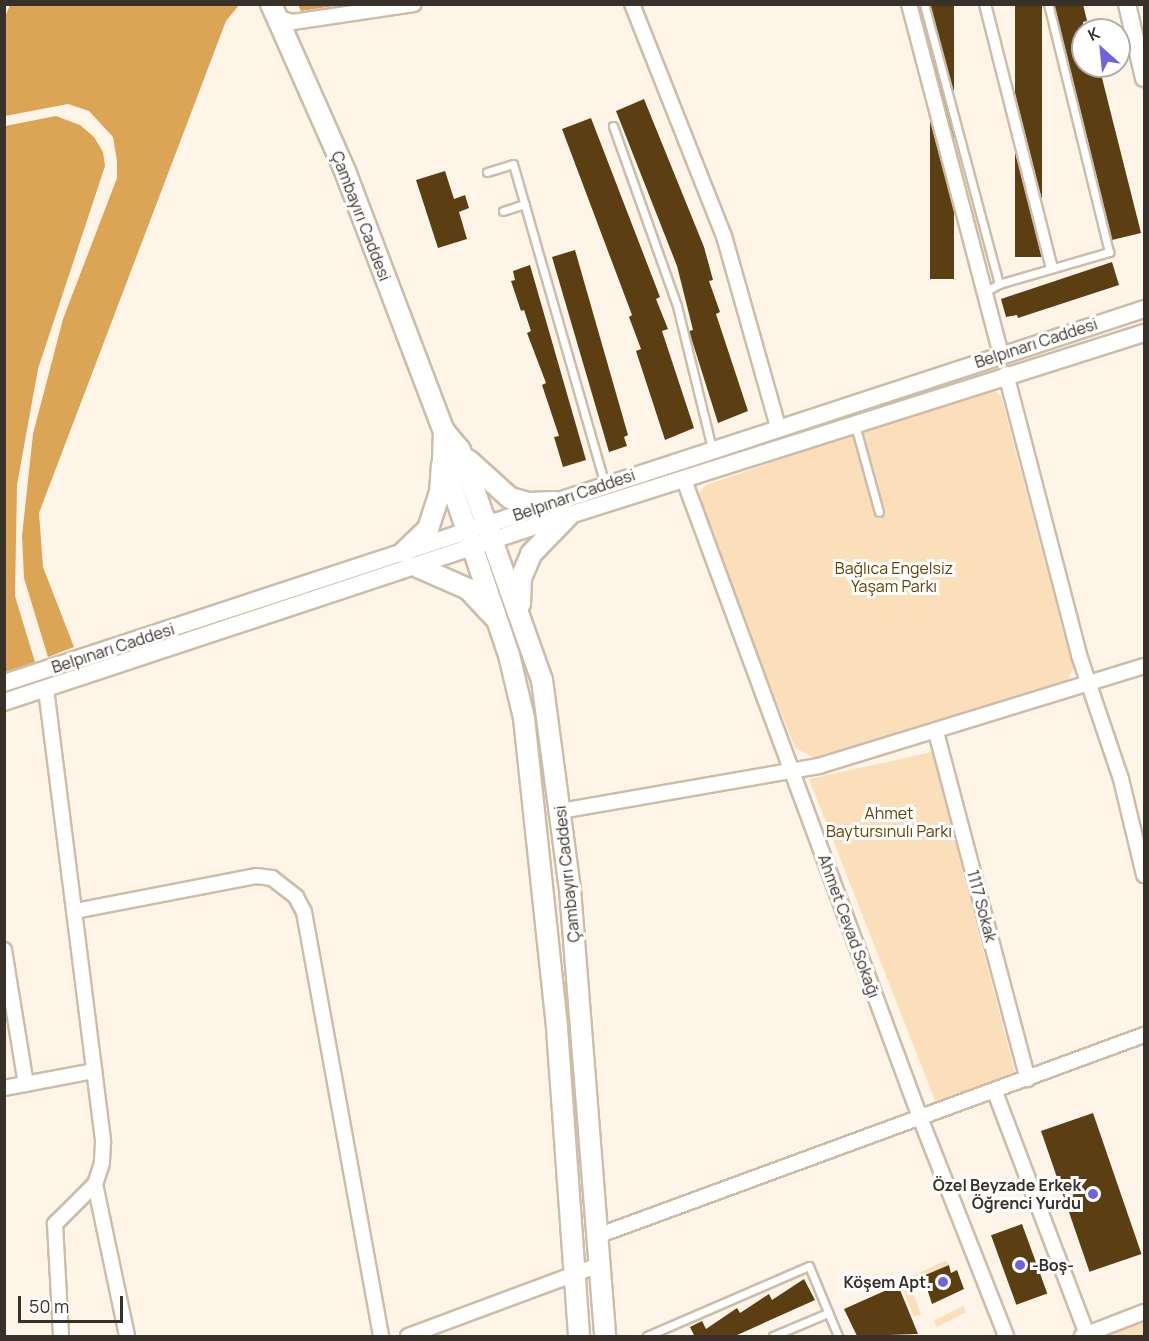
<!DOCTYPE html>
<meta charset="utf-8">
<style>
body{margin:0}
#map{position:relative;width:1149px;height:1341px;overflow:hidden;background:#fef4e7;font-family:Manrope,sans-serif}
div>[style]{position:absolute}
.green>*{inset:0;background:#fbdfba;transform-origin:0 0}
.forest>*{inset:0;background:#dca455}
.building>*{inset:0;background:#5b3f13;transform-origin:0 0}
.roads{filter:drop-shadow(2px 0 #cdbda8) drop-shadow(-2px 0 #cdbda8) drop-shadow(0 2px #cdbda8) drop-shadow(0 -2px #cdbda8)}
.service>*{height:7px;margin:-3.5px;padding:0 3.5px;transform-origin:3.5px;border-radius:3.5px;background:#fff}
.pedestrian>*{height:10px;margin:-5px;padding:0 5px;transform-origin:5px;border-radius:5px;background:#fff}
.minor>*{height:14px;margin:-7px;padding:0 7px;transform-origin:7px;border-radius:7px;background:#fff}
.tertiary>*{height:16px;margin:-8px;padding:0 8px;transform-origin:8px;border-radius:8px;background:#fff}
.secondary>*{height:20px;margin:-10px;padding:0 10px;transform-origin:10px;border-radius:10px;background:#fff}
.dots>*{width:16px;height:16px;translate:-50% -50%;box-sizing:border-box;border:3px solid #fff;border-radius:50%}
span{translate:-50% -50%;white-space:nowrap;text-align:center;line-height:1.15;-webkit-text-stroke:6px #fff;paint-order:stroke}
.street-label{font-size:16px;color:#383129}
.park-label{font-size:16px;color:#674200}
.poi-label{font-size:16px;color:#383129;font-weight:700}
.right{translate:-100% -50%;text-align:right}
.left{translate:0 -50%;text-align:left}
.frame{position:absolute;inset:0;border:6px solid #383129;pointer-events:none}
.north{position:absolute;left:1071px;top:18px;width:60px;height:60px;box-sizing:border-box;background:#fff;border:2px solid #afada9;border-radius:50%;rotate:333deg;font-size:16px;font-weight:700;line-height:24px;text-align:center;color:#383129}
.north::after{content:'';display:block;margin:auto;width:21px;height:27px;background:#7063dd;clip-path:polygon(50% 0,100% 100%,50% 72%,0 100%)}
.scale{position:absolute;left:18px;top:1296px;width:105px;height:27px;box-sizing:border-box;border:3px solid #383129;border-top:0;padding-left:8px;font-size:18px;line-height:21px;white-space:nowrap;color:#383129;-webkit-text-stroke:4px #fff;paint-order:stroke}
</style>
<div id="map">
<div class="green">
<i style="clip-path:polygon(989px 387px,1001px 396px,1073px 668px,1067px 681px,815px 758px,795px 748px,696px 497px,706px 485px)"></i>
<i style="clip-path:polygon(932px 752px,1015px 1073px,936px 1103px,809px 779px)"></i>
<i style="clip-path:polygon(946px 1260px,949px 1265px,909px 1283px,921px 1314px,914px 1317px,900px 1282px)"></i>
<i style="left:963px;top:1306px;width:7px;height:33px;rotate:63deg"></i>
<i style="clip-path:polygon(1144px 1322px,1144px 1336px,1108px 1336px)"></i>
</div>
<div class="forest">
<i style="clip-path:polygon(10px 5px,239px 5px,226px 21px,39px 513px,43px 567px,74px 647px,48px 657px,24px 578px,22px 536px,33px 434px,63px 319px,117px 178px,117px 161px,113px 137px,89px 111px,68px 104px,5px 116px,4px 19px)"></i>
<i style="clip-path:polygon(298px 5px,341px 5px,301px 11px)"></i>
<i style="clip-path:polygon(56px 116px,80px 125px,94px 137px,103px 152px,105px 166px,38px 369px,17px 485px,15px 596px,35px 662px,5px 672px,5px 126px)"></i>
</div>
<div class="building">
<i style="left:930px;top:4px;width:24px;height:275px"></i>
<i style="left:1015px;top:4px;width:27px;height:253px"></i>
<i style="clip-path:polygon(1054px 4px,1083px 4px,1087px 21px,1083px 22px,1083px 66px,1099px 66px,1141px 233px,1112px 240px)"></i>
<i style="clip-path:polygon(644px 99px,704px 247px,713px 280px,709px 281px,720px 312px,716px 314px,748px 411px,718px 423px,689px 331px,693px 330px,677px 266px,616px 111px)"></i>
<i style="clip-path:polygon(591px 118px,660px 297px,656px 299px,668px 329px,662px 331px,694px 428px,665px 440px,636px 351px,641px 349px,629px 317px,632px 315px,562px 129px)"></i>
<i style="clip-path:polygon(445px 171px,454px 199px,465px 195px,469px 208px,459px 212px,467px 239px,438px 248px,416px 180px)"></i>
<i style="clip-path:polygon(575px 250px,628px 435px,624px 437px,627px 446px,609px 452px,552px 257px)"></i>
<i style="clip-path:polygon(1112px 262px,1119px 285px,1018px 318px,1017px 315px,1006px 317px,1001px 299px)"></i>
<i style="clip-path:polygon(530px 265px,586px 460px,563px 467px,554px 437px,559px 436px,542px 385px,546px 383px,527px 333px,531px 331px,524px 310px,521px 311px,511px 281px,515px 280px,513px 271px)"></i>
<i style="left:1093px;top:1113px;width:149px;height:55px;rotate:71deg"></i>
<i style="left:1022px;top:1224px;width:74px;height:33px;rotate:70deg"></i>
<i style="clip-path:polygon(949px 1265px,951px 1273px,957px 1270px,964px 1289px,932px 1304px,923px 1276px)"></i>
<i style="clip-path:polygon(804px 1279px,815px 1300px,735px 1336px,690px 1336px,694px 1335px,690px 1327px,702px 1321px,706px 1329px,737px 1308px,740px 1313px,769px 1294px,772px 1300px)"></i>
<i style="clip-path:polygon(898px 1285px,918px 1334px,857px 1336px,844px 1309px)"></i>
</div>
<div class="roads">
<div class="service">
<i style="left:924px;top:4px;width:290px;rotate:75deg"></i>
<i style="left:613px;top:126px;width:191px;rotate:70.4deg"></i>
<i style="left:677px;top:306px;width:147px;rotate:76.2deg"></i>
<i style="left:487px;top:172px;width:27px;rotate:-17deg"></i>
<i style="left:513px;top:164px;width:333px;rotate:74deg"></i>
<i style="left:503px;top:211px;width:23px;rotate:-18deg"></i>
<i style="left:985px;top:292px;width:16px;rotate:-30deg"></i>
<i style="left:999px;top:284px;width:115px;rotate:-16.2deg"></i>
<i style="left:1109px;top:252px;width:255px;rotate:-103.8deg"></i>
<i style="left:855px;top:425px;width:90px;rotate:74.6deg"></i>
<i style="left:647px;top:1336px;width:176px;rotate:-23.4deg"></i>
<i style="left:809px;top:1266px;width:76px;rotate:67.5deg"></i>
<i style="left:773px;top:1336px;width:60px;rotate:-22.7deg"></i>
</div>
<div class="pedestrian">
<i style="left:985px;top:4px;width:272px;rotate:75.8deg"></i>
</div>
<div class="minor">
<i style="left:632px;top:4px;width:250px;rotate:68.4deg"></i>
<i style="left:724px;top:236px;width:198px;rotate:74.2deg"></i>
<i style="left:909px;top:4px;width:362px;rotate:75.3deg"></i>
<i style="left:277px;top:18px;width:16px;rotate:14deg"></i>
<i style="left:293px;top:22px;width:122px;rotate:-8.5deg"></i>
<i style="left:1006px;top:374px;width:290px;rotate:75.4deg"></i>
<i style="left:1079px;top:655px;width:131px;rotate:71.3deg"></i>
<i style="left:1121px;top:779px;width:99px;rotate:76.5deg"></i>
<i style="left:684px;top:480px;width:682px;rotate:69.68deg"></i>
<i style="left:921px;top:1120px;width:232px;rotate:68.5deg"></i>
<i style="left:46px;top:689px;width:457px;rotate:82.8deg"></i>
<i style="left:103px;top:1142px;width:21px;rotate:93deg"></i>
<i style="left:102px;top:1163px;width:22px;rotate:108deg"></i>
<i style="left:95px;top:1184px;width:57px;rotate:135deg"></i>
<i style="left:55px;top:1224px;width:112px;rotate:86.9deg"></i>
<i style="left:936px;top:732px;width:359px;rotate:75.2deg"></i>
<i style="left:561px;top:811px;width:262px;rotate:-9.9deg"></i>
<i style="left:819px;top:766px;width:340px;rotate:-17.1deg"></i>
<i style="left:75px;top:911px;width:184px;rotate:-10.9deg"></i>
<i style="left:256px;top:876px;width:16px;rotate:7deg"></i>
<i style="left:272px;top:878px;width:31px;rotate:38deg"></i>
<i style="left:296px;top:897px;width:17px;rotate:62deg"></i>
<i style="left:304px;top:912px;width:431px;rotate:79.7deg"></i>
<i style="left:4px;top:950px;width:136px;rotate:80.7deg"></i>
<i style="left:4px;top:1088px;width:92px;rotate:-10.7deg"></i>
<i style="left:995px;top:1092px;width:259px;rotate:69.2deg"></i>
<i style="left:95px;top:1184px;width:155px;rotate:78.1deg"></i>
<i style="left:597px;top:1236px;width:583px;rotate:-20.18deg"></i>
<i style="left:408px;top:1336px;width:204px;rotate:-20.4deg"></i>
<i style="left:1082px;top:1336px;width:66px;rotate:-21.2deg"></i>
</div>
<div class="tertiary">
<i style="left:1127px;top:4px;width:76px;rotate:77.1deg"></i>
<i style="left:4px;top:683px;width:1200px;rotate:-18.16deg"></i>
<i style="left:4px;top:702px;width:563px;rotate:-18.34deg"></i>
<i style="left:538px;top:525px;width:636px;rotate:-17.58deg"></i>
</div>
<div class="secondary">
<i style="left:271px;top:4px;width:183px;rotate:66.1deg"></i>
<i style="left:345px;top:171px;width:278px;rotate:69.2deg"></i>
<i style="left:444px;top:431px;width:25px;rotate:50deg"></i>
<i style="left:460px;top:450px;width:244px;rotate:70.4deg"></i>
<i style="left:542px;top:680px;width:211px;rotate:82.4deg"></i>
<i style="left:570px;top:889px;width:448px;rotate:85.5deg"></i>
<i style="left:444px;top:431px;width:29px;rotate:92deg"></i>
<i style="left:443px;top:460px;width:206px;rotate:71.3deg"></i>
<i style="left:509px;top:655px;width:65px;rotate:76.6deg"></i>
<i style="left:524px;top:718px;width:312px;rotate:83.9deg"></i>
<i style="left:557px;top:1028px;width:309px;rotate:85.9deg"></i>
<i style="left:468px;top:460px;width:57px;rotate:42.1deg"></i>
<i style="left:510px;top:498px;width:20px;rotate:15deg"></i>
<i style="left:529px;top:503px;width:26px;rotate:-2deg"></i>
<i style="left:404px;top:552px;width:33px;rotate:-44deg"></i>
<i style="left:428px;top:529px;width:38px;rotate:-72deg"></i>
<i style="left:440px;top:493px;width:28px;rotate:-86deg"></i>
<i style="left:418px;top:567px;width:55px;rotate:23.7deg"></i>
<i style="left:468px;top:589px;width:38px;rotate:47deg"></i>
<i style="left:520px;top:604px;width:26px;rotate:-88deg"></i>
<i style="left:521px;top:578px;width:26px;rotate:-67deg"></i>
<i style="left:531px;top:554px;width:53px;rotate:-45.8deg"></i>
</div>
</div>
<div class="dots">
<i style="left:1093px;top:1194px;background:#7063dd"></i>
<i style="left:1020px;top:1265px;background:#7063dd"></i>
<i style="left:943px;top:1282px;background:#7063dd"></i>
</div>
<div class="street-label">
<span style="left:361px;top:216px;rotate:69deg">Çambayırı Caddesi</span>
<span style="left:1036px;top:343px;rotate:-18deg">Belpınarı Caddesi</span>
<span style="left:574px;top:495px;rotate:-19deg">Belpınarı Caddesi</span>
<span style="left:113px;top:648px;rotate:-18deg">Belpınarı Caddesi</span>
<span style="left:567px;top:874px;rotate:-96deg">Çambayırı Caddesi</span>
<span style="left:982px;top:906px;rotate:75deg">1117 Sokak</span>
<span style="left:849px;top:926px;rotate:70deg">Ahmet Cevad Sokağı</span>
</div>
<div class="park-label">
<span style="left:894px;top:577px">Bağlıca Engelsiz<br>Yaşam Parkı</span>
<span style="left:889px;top:822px">Ahmet<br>Baytursınulı Parkı</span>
</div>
<div class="poi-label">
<span class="right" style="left:1081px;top:1194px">Özel Beyzade Erkek<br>Öğrenci Yurdu</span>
<span class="left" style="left:1032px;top:1265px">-Boş-</span>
<span class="right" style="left:931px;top:1282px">Köşem Apt.</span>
</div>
<div class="frame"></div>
<div class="north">K</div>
<div class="scale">50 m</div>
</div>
